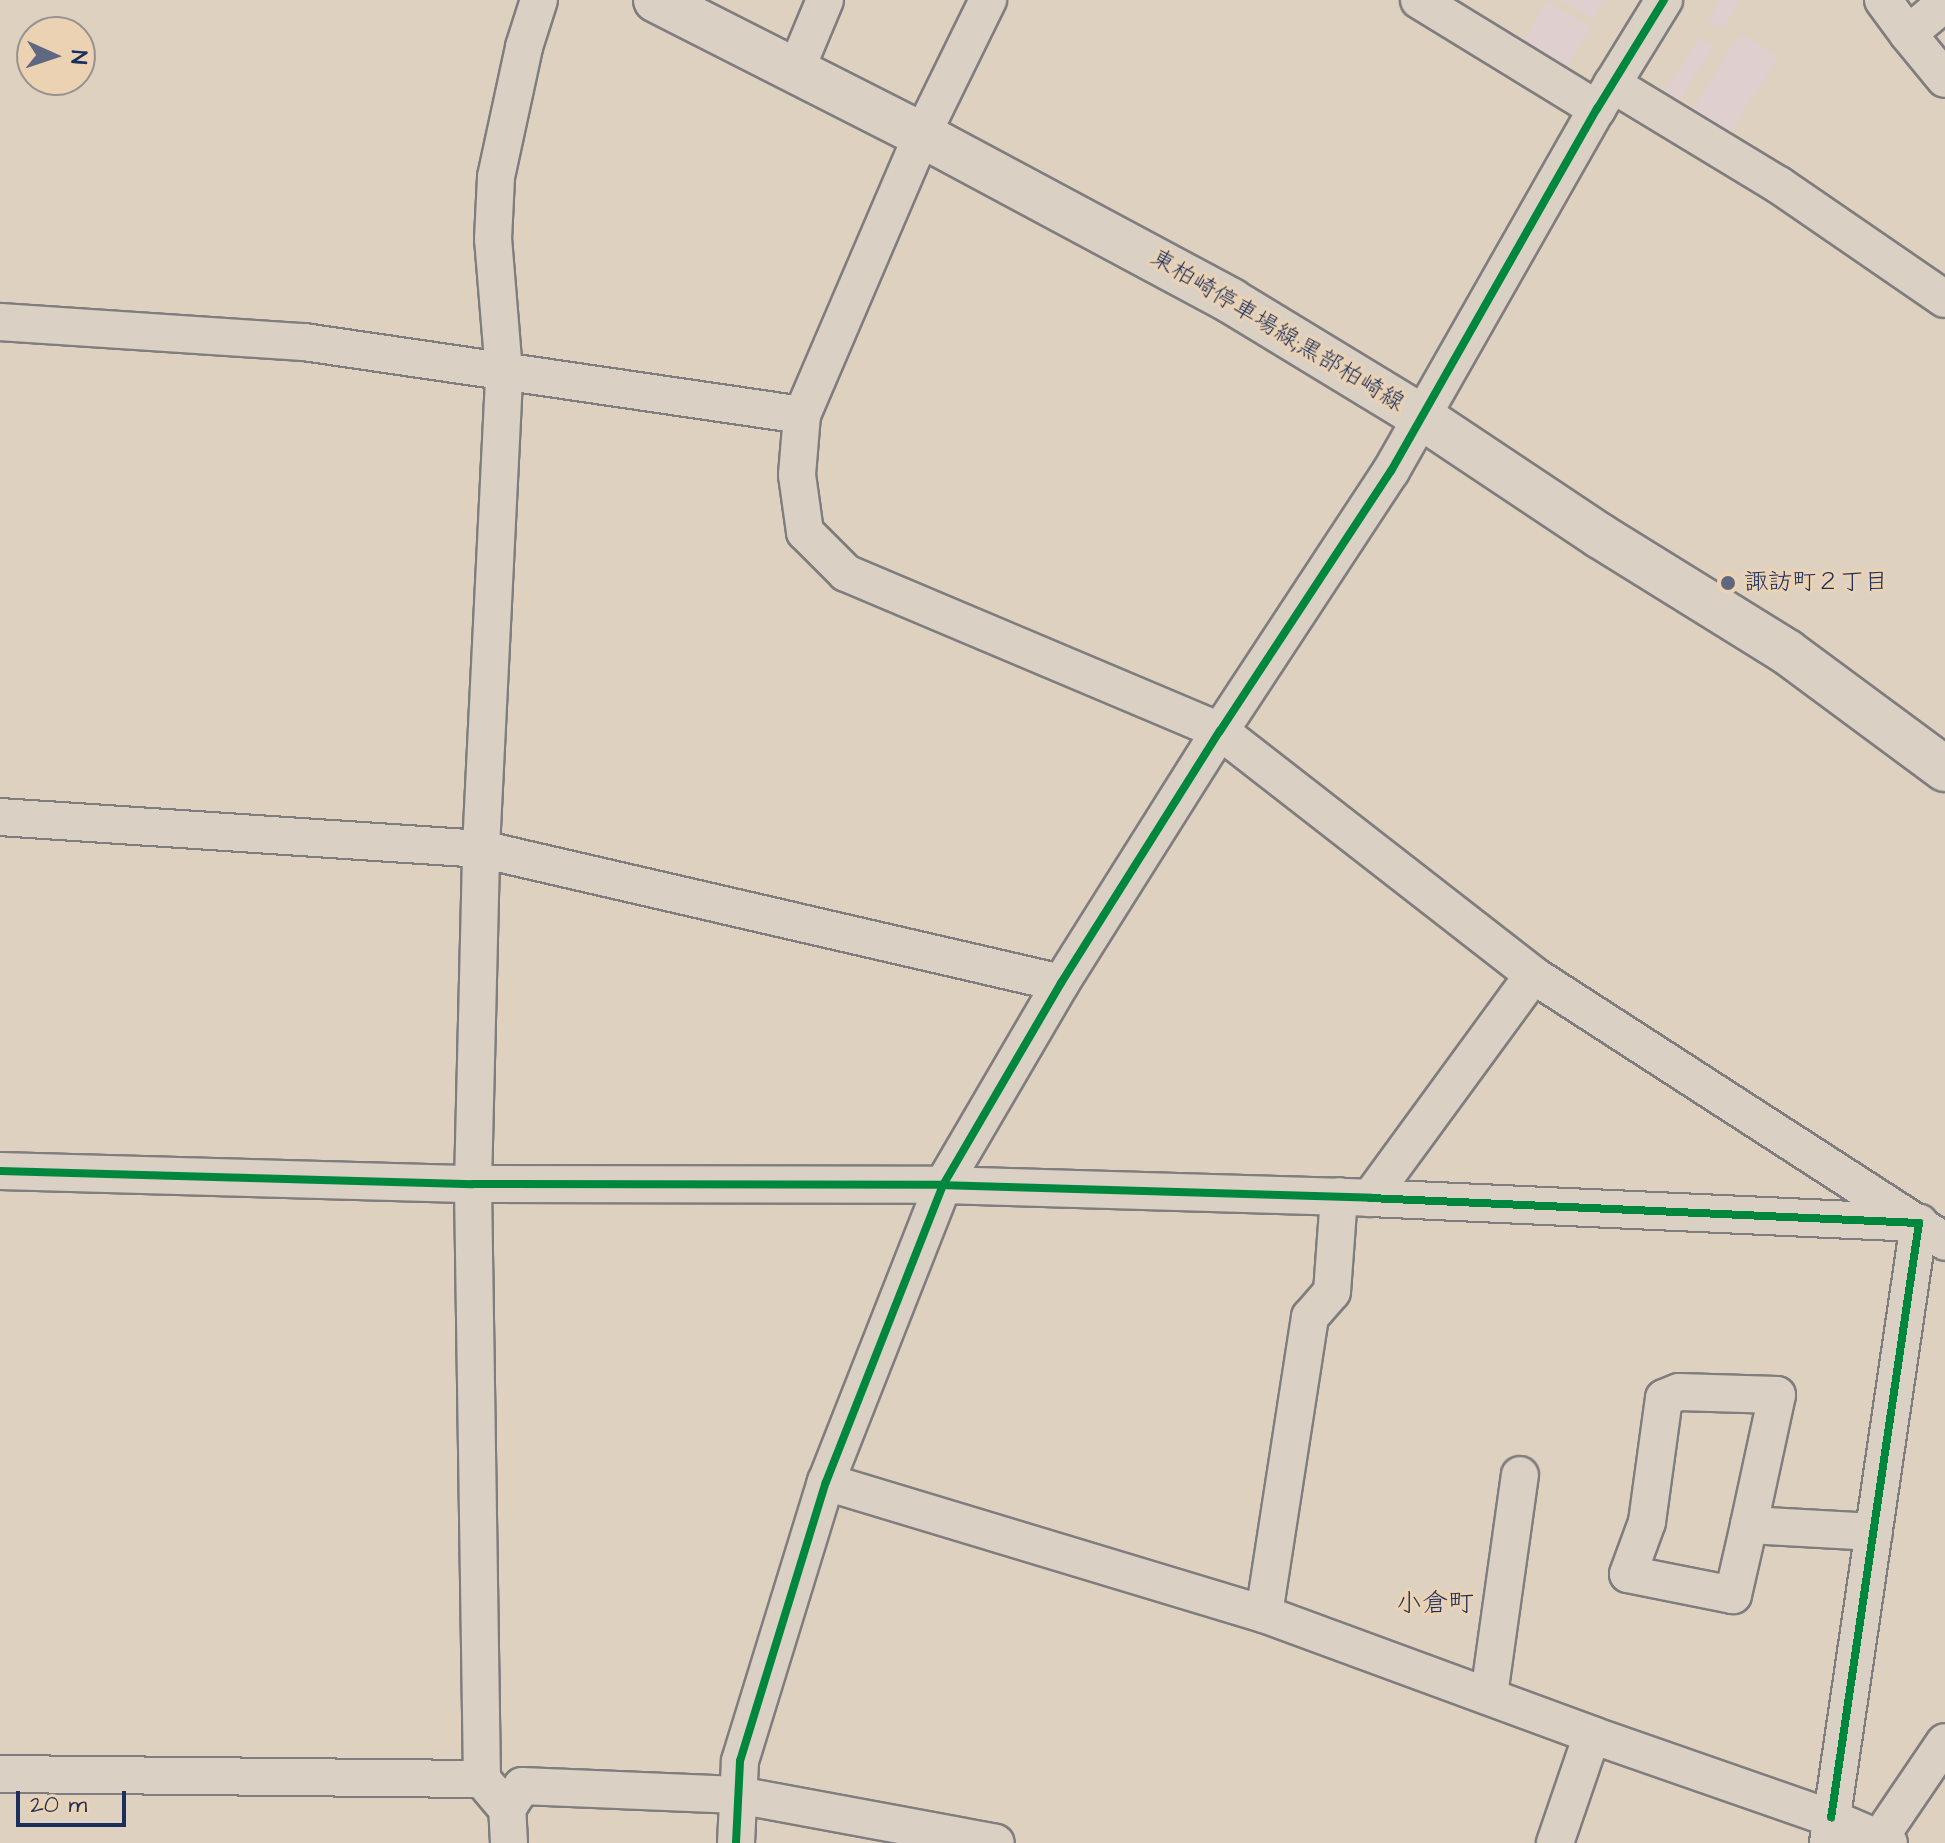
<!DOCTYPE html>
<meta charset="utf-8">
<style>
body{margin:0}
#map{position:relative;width:1945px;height:1843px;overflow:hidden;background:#ded1c0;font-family:"Architects Daughter","Klee One",sans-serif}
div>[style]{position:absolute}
.building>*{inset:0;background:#dfcfce;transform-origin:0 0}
.roads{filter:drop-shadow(2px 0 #7f7d7e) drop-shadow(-2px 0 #7f7d7e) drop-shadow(0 2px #7f7d7e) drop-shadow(0 -2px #7f7d7e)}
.minor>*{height:36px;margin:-18px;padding:0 18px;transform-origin:18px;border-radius:18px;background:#dad0c4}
.major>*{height:44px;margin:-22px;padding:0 22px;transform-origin:22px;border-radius:22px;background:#dad0c4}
.cycleway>*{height:8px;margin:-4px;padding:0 4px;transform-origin:4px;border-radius:4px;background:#00873e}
.dots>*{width:22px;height:22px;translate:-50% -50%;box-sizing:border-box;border:4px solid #ebd2b3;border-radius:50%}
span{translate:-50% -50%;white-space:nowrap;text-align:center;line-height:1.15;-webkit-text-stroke:6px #ebd2b3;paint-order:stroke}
.street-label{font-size:24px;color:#1b2f5e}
.poi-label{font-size:24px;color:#1b2f5e}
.left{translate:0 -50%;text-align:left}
.neighbourhood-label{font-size:26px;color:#1b2f5e}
.north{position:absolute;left:16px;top:16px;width:80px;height:80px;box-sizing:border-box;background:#ebd2b3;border:2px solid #989191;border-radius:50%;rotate:93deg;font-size:22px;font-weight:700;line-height:32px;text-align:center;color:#1b2f5e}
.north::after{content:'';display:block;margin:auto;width:28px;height:36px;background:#5f6880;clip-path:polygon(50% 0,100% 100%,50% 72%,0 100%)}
.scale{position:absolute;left:16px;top:1791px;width:110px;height:36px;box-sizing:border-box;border:4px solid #1b2f5e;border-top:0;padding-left:10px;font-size:24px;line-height:28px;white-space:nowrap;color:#1b2f5e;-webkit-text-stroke:6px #ebd2b3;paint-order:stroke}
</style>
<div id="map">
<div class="building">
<i style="clip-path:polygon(1559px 0,1604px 0,1593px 19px)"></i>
<i style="clip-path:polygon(1720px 0,1739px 0,1723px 29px,1708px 21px)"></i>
<i style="left:1548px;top:1px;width:50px;height:57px;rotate:31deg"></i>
<i style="left:1741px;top:33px;width:45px;height:103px;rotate:33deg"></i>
<i style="left:1700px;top:37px;width:17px;height:78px;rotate:33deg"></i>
</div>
<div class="roads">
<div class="minor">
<i style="left:988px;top:0;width:150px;rotate:116.1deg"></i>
<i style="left:922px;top:135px;width:305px;rotate:113.2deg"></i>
<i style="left:802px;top:415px;width:60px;rotate:94.8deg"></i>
<i style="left:797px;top:475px;width:58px;rotate:82deg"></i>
<i style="left:805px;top:532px;width:58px;rotate:45deg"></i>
<i style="left:846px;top:573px;width:406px;rotate:22.9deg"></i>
<i style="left:1220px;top:731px;width:397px;rotate:37.9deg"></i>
<i style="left:1533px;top:975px;width:491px;rotate:32.9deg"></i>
<i style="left:1419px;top:0;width:209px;rotate:31.5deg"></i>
<i style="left:1883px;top:0;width:42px;rotate:53.7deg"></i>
<i style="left:1908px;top:34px;width:48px;rotate:-40deg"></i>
<i style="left:1908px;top:34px;width:58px;rotate:50.6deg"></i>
<i style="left:795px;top:72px;width:78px;rotate:-67.4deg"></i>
<i style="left:1612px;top:84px;width:195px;rotate:31.2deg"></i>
<i style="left:1779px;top:185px;width:201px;rotate:34.5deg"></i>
<i style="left:0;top:322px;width:305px;rotate:3.8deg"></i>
<i style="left:304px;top:342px;width:503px;rotate:8.34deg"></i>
<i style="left:0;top:817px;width:482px;rotate:3.8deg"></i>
<i style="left:481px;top:849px;width:595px;rotate:13.01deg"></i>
<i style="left:0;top:1171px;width:473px;rotate:1.6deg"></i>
<i style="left:473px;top:1184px;width:470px;rotate:0.1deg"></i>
<i style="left:943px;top:1185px;width:427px;rotate:1.7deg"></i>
<i style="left:1370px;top:1198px;width:550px;rotate:2.61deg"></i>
<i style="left:1919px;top:1223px;width:627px;rotate:98.35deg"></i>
<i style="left:1370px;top:1198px;width:276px;rotate:-53.8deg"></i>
<i style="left:826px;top:1482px;width:457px;rotate:16.8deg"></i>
<i style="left:1264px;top:1614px;width:350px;rotate:20.2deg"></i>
<i style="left:1592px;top:1735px;width:253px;rotate:19.2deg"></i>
<i style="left:1831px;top:1818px;width:63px;rotate:23.3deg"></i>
<i style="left:1749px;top:1525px;width:72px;rotate:102.9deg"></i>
<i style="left:1733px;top:1595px;width:107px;rotate:-168.7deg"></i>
<i style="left:1628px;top:1574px;width:55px;rotate:-69.9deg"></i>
<i style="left:1647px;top:1522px;width:125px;rotate:-82.2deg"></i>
<i style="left:1664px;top:1398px;width:16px;rotate:-22deg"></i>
<i style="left:1679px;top:1392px;width:98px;rotate:1.8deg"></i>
<i style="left:1777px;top:1395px;width:133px;rotate:102.2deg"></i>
<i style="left:1749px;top:1525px;width:125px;rotate:3.2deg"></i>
<i style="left:1264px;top:1614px;width:301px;rotate:-81.2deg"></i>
<i style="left:1310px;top:1317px;width:33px;rotate:-49deg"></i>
<i style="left:1332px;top:1292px;width:96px;rotate:-85.8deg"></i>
<i style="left:1489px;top:1695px;width:222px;rotate:-82deg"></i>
<i style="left:0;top:1774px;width:482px;rotate:0.6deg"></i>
<i style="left:507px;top:1809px;width:27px;rotate:-57deg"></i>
<i style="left:522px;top:1786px;width:216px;rotate:2.4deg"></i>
<i style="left:738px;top:1795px;width:262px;rotate:10.5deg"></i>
<i style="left:1879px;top:1839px;width:117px;rotate:-55.8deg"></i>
<i style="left:509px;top:1843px;width:34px;rotate:-93deg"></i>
<i style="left:507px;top:1809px;width:39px;rotate:-130deg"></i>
<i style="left:482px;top:1779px;width:595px;rotate:-90.87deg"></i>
<i style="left:473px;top:1184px;width:335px;rotate:-88.6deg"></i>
<i style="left:481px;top:849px;width:478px;rotate:-87.2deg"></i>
<i style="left:504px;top:372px;width:133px;rotate:-94.7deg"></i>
<i style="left:493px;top:239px;width:62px;rotate:-87.2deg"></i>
<i style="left:496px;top:177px;width:133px;rotate:-77.8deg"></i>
<i style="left:524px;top:47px;width:49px;rotate:-72.3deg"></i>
<i style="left:736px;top:1843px;width:82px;rotate:-87.2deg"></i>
<i style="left:740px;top:1761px;width:292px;rotate:-72.9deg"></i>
<i style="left:826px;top:1482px;width:319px;rotate:-68.5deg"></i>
<i style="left:943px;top:1185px;width:234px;rotate:-59.7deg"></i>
<i style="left:1061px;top:983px;width:298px;rotate:-57.8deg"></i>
<i style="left:1220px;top:731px;width:311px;rotate:-56.7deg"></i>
<i style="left:1391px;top:471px;width:417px;rotate:-60.4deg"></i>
<i style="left:1597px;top:109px;width:128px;rotate:-58.4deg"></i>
<i style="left:1555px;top:1843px;width:114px;rotate:-71.1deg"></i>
</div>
<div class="major">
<i style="left:656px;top:0;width:298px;rotate:26.9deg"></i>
<i style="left:922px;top:135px;width:351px;rotate:28.2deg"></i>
<i style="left:1231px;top:301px;width:221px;rotate:31.3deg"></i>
<i style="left:1420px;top:416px;width:216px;rotate:33.7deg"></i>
<i style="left:1600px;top:536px;width:220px;rotate:31.8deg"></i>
<i style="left:1787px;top:652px;width:197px;rotate:36.5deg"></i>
</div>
</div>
<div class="cycleway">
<i style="left:0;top:1171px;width:473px;rotate:1.6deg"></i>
<i style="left:473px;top:1184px;width:470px;rotate:0.1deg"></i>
<i style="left:943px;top:1185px;width:427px;rotate:1.7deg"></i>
<i style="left:1370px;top:1198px;width:550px;rotate:2.61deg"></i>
<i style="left:1919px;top:1223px;width:601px;rotate:98.41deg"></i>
<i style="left:736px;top:1843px;width:82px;rotate:-87.2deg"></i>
<i style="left:740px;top:1761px;width:292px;rotate:-72.9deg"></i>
<i style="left:826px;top:1482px;width:319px;rotate:-68.5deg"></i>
<i style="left:943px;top:1185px;width:234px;rotate:-59.7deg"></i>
<i style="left:1061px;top:983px;width:298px;rotate:-57.8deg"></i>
<i style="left:1220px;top:731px;width:311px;rotate:-56.7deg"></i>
<i style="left:1391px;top:471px;width:417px;rotate:-60.4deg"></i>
<i style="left:1597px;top:109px;width:128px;rotate:-58.4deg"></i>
</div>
<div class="dots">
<i style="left:1728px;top:583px;background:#5f6880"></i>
</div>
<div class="street-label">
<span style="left:1277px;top:331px;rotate:31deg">東柏崎停車場線;黒部柏崎線</span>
</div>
<div class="poi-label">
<span class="left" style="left:1744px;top:583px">諏訪町２丁目</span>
</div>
<div class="neighbourhood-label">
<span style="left:1435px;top:1604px">小倉町</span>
</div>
<div class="north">N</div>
<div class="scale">20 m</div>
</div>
